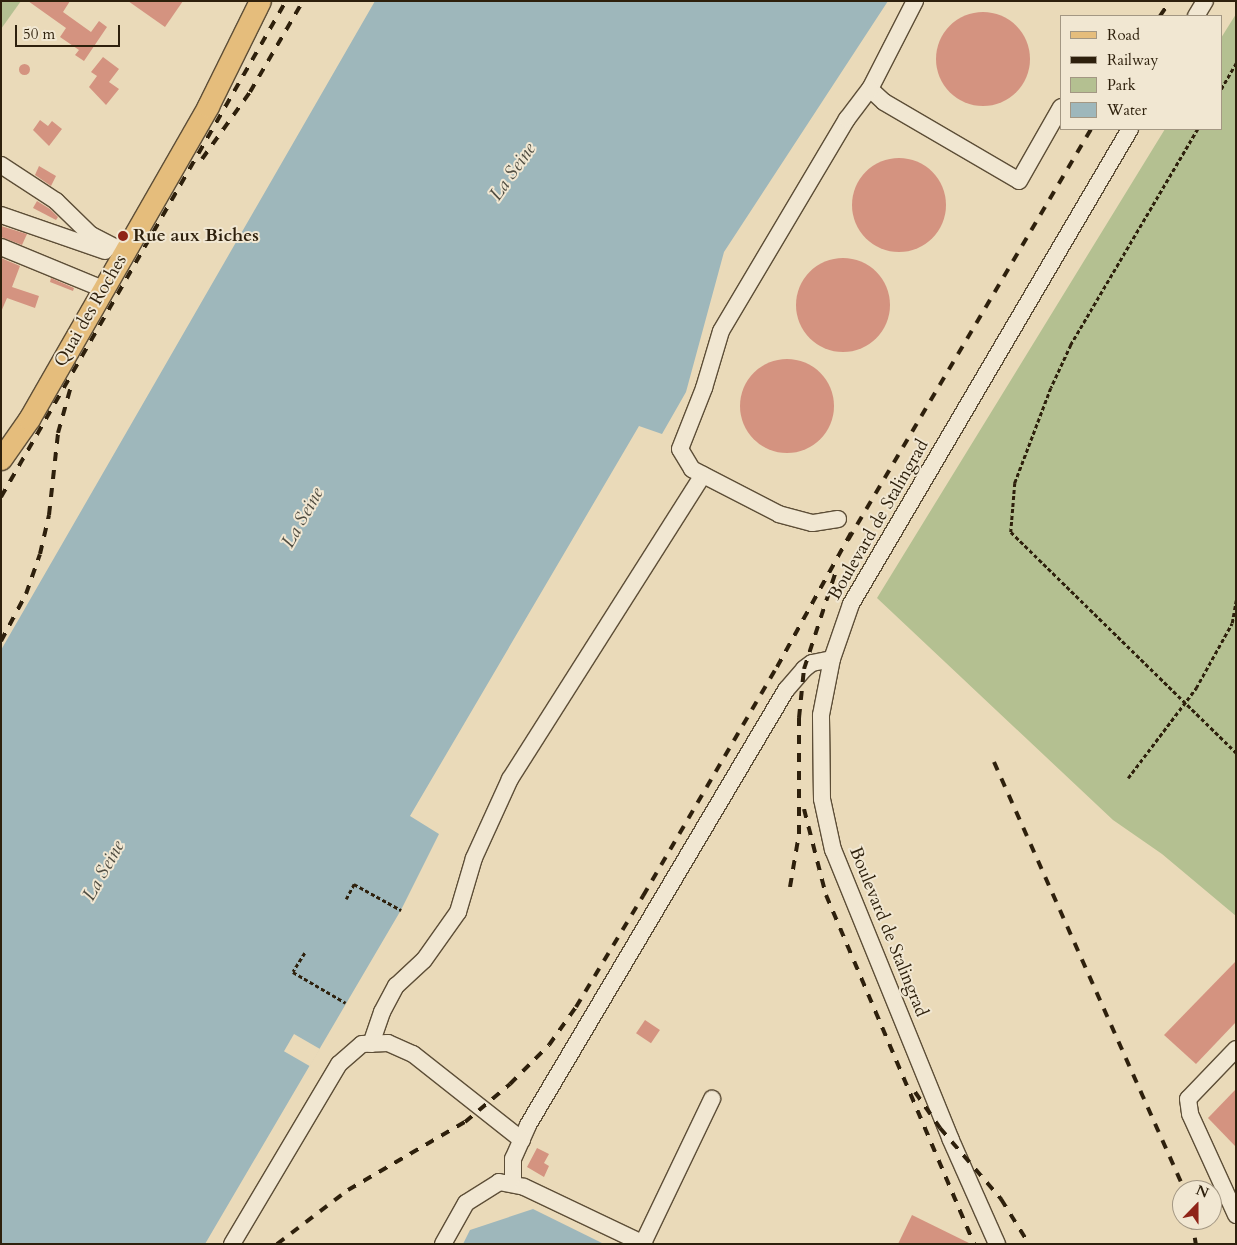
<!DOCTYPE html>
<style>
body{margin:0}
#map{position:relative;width:1237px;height:1245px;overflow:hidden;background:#eadab9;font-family:Cardo,serif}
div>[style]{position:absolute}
.green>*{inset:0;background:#b4c091}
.water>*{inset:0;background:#9eb7bb}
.pier>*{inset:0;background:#eadab9;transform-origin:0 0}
.building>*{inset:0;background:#d49380;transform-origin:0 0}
.round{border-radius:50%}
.path>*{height:2.5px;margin-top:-1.25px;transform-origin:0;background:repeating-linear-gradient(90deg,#2e200c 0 4px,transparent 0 6.5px)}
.roads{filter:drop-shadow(1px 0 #5d4e37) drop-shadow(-1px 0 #5d4e37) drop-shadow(0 1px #5d4e37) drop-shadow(0 -1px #5d4e37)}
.minor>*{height:16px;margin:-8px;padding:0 8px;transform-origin:8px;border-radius:8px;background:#f1e7d2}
.major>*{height:21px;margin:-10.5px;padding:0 10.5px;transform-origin:10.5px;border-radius:10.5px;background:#e5bd7c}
.rail>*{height:4px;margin-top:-2px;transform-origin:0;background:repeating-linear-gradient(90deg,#2e200c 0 9px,transparent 0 18px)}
.dots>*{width:14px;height:14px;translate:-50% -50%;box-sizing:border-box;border:2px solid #f1e7d2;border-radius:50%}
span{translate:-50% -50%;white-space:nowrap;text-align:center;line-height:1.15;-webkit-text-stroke:4px #f1e7d2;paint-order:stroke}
.poi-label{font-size:18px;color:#2e200c;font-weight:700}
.left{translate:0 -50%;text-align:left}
.street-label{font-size:18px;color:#2e200c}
.water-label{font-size:19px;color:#504d41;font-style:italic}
.frame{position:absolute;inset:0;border:2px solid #2e200c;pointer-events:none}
.legend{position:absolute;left:1060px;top:15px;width:162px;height:115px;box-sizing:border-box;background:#f1e7d2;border:1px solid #a39783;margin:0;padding:6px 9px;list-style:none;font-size:15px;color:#2e200c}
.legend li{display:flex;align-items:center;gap:10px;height:25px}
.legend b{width:25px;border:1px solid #a39783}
.north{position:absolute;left:1172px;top:1180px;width:50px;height:50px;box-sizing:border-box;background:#f1e7d2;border:1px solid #a39783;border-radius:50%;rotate:22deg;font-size:14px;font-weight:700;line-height:20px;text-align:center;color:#2e200c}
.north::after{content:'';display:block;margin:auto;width:18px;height:22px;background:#8f2418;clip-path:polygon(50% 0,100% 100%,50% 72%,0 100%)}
.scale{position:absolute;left:15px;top:25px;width:105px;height:22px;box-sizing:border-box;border:2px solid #2e200c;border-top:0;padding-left:6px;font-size:15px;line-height:18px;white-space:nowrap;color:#2e200c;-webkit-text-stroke:4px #f1e7d2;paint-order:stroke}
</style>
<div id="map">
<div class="green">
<i style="clip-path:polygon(1px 1px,21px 1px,1px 29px)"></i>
<i style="clip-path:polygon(1236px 14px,1236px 916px,1162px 854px,1113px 820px,877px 598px,1165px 129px,1221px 129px,1221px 38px)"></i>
</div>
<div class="water">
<i style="clip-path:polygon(375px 1px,888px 1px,724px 252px,686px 392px,662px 434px,639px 426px,410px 816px,439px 834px,401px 910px,205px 1244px,1px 1244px,1px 650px)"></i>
<i style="clip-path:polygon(533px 1209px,604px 1244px,463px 1244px,470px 1230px)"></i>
</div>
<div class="pier">
<i style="left:294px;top:1034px;width:30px;height:20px;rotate:30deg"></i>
</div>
<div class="building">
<i style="clip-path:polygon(28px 1px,70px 1px,63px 12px,91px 32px,99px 21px,107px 27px,84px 61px,75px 55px,79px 50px,60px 37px,66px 28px)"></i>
<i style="clip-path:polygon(128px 1px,183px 1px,165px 27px)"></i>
<i class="round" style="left:936px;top:12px;width:94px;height:94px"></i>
<i style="clip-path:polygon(103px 57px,119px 69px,109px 82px,119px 89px,106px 105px,89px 87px,97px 76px,91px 72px)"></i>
<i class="round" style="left:18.5px;top:63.5px;width:11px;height:11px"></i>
<i style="clip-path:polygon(40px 120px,48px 126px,52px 121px,62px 129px,49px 146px,33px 130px)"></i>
<i class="round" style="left:852px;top:158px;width:94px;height:94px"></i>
<i style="clip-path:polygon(39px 166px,56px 176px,51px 186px,35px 175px)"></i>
<i style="clip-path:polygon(37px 201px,50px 209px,58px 217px,56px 220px,33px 208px)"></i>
<i style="clip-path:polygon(1px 226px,27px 234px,22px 245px,1px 237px)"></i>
<i class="round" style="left:796px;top:258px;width:94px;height:94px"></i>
<i style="clip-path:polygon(1px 258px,20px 266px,12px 287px,39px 296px,35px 308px,7px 298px,1px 312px)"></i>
<i style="clip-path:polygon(51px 278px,74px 288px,73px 291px,50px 282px)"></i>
<i class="round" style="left:740px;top:359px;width:94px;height:94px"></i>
<i style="clip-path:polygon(1236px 961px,1236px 1022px,1196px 1064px,1164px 1035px)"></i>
<i style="left:645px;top:1020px;width:18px;height:16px;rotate:34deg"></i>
<i style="clip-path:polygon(1236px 1089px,1236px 1147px,1208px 1118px)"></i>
<i style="clip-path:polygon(537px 1148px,549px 1154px,544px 1163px,549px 1166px,544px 1177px,527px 1167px)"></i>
<i style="clip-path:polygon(912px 1215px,971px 1244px,898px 1244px)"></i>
</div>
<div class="path">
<i style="left:1221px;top:89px;width:30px;rotate:-60deg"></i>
<i style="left:1198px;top:129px;width:251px;rotate:120.5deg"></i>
<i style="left:1071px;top:345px;width:47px;rotate:114.9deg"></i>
<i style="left:1051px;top:388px;width:102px;rotate:110.8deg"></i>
<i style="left:1015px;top:483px;width:49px;rotate:94.7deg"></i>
<i style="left:1011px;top:532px;width:315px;rotate:44.4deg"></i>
<i style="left:1128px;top:778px;width:113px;rotate:-52.9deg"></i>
<i style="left:1196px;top:688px;width:74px;rotate:-61deg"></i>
<i style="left:1232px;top:623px;width:23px;rotate:-80deg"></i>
<i style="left:346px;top:899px;width:17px;rotate:-62deg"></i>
<i style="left:354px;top:884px;width:54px;rotate:29deg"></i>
<i style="left:305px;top:953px;width:22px;rotate:122deg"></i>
<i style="left:293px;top:972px;width:61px;rotate:30.3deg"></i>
</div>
<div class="roads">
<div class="minor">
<i style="left:915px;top:1px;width:99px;rotate:117.1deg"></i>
<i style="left:870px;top:89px;width:19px;rotate:43deg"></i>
<i style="left:884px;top:102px;width:156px;rotate:30.3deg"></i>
<i style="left:1019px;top:181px;width:85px;rotate:-60.4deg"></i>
<i style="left:1196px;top:16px;width:17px;rotate:-59deg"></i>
<i style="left:1px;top:165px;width:66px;rotate:33.2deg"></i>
<i style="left:56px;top:201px;width:49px;rotate:44.2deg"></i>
<i style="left:91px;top:235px;width:37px;rotate:27deg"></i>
<i style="left:1px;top:215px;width:110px;rotate:19.1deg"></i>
<i style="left:1px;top:247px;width:110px;rotate:22.4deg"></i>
<i style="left:838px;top:519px;width:26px;rotate:171deg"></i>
<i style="left:812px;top:523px;width:34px;rotate:-165deg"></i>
<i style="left:779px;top:514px;width:98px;rotate:-152.7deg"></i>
<i style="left:692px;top:469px;width:23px;rotate:-121deg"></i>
<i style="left:680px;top:449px;width:66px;rotate:-68.5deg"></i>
<i style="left:704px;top:388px;width:59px;rotate:-73.4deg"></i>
<i style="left:721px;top:331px;width:247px;rotate:-59.3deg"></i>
<i style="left:847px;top:119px;width:38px;rotate:-53deg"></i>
<i style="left:371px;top:1044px;width:34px;rotate:-71deg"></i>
<i style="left:382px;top:1012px;width:30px;rotate:-62deg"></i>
<i style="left:396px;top:986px;width:38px;rotate:-43deg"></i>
<i style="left:424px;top:960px;width:59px;rotate:-54.7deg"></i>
<i style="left:458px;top:912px;width:56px;rotate:-73.5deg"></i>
<i style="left:474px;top:858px;width:87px;rotate:-65.5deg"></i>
<i style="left:510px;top:779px;width:360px;rotate:-57.6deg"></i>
<i style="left:1236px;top:1049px;width:69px;rotate:133.8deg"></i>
<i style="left:1188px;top:1099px;width:15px;rotate:82deg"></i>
<i style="left:1190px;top:1114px;width:111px;rotate:65.5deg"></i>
<i style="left:513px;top:1184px;width:25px;rotate:-90deg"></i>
<i style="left:513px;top:1159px;width:37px;rotate:-66deg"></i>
<i style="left:528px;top:1125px;width:506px;rotate:-59.33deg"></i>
<i style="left:786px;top:690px;width:28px;rotate:-49deg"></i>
<i style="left:804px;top:669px;width:10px;rotate:-37deg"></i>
<i style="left:812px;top:663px;width:20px;rotate:-11deg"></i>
<i style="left:643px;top:1243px;width:160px;rotate:-64.4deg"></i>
<i style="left:232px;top:1244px;width:209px;rotate:-59.3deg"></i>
<i style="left:339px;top:1064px;width:30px;rotate:-41deg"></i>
<i style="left:362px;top:1044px;width:26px;rotate:-2deg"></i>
<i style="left:388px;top:1043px;width:27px;rotate:24deg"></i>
<i style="left:413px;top:1054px;width:139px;rotate:38.3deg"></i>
<i style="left:443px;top:1244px;width:47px;rotate:-60.7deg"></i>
<i style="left:466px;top:1203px;width:39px;rotate:-32deg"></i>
<i style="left:499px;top:1182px;width:25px;rotate:11deg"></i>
<i style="left:524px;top:1187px;width:133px;rotate:25.4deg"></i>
<i style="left:997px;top:1244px;width:114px;rotate:-113.9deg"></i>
<i style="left:951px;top:1140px;width:313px;rotate:-112.1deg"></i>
<i style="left:833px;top:850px;width:52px;rotate:-102.2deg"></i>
<i style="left:822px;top:799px;width:84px;rotate:-90.7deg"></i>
<i style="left:821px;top:715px;width:57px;rotate:-78.9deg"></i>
<i style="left:832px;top:659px;width:58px;rotate:-70.9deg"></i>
<i style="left:851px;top:604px;width:551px;rotate:-59.57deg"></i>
</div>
<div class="major">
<i style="left:1px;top:459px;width:49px;rotate:-55deg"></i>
<i style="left:29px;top:419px;width:361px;rotate:-60.2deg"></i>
<i style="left:208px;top:106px;width:117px;rotate:-63.7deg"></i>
</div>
</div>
<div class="rail">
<i style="left:1160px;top:16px;width:18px;rotate:-56deg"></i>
<i style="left:202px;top:159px;width:82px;rotate:-54.4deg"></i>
<i style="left:250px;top:92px;width:105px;rotate:-59.8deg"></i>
<i style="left:1px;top:497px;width:572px;rotate:-60.12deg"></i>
<i style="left:848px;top:540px;width:477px;rotate:-59.4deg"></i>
<i style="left:1px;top:641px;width:53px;rotate:-62deg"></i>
<i style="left:26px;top:594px;width:42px;rotate:-70.7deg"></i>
<i style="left:40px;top:554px;width:40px;rotate:-77deg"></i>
<i style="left:49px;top:515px;width:82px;rotate:-83.7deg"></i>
<i style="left:58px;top:433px;width:49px;rotate:-74.5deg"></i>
<i style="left:994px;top:762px;width:469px;rotate:66deg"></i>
<i style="left:804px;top:809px;width:89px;rotate:75.7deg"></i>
<i style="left:826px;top:895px;width:379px;rotate:67deg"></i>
<i style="left:790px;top:887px;width:54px;rotate:-80.4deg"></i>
<i style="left:799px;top:834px;width:116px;rotate:-90deg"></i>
<i style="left:799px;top:718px;width:49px;rotate:-84.2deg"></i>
<i style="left:804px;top:669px;width:106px;rotate:-71.9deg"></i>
<i style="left:915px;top:1092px;width:44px;rotate:55.2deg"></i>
<i style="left:940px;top:1128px;width:94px;rotate:49.3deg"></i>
<i style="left:1001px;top:1199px;width:53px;rotate:58.1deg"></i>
<i style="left:1192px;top:1220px;width:24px;rotate:81deg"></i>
<i style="left:277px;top:1244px;width:89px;rotate:-37.3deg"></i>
<i style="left:348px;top:1190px;width:135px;rotate:-30.2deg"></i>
<i style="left:465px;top:1122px;width:59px;rotate:-40.2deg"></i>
<i style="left:510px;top:1084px;width:55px;rotate:-45deg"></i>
<i style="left:549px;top:1045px;width:47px;rotate:-54.6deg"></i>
<i style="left:576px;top:1007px;width:130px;rotate:-58.9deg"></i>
<i style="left:643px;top:896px;width:265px;rotate:-59.7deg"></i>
<i style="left:777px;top:667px;width:153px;rotate:-61.1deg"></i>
</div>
<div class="dots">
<i style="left:123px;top:236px;background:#8f2418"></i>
</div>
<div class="poi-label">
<span class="left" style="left:133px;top:236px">Rue aux Biches</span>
</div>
<div class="street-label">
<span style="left:91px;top:311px;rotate:-60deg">Quai des Roches</span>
<span style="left:879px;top:520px;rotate:-60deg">Boulevard de Stalingrad</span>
<span style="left:888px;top:932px;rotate:68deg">Boulevard de Stalingrad</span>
</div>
<div class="water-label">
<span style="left:513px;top:172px;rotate:-55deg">La Seine</span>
<span style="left:303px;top:518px;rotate:-61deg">La Seine</span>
<span style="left:104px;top:871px;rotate:-61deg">La Seine</span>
</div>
<div class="frame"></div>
<ul class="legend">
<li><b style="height:6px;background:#e5bd7c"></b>Road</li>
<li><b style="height:6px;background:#2e200c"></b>Railway</li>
<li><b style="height:14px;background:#b4c091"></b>Park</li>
<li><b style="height:14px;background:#9eb7bb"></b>Water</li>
</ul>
<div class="north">N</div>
<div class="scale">50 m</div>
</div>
